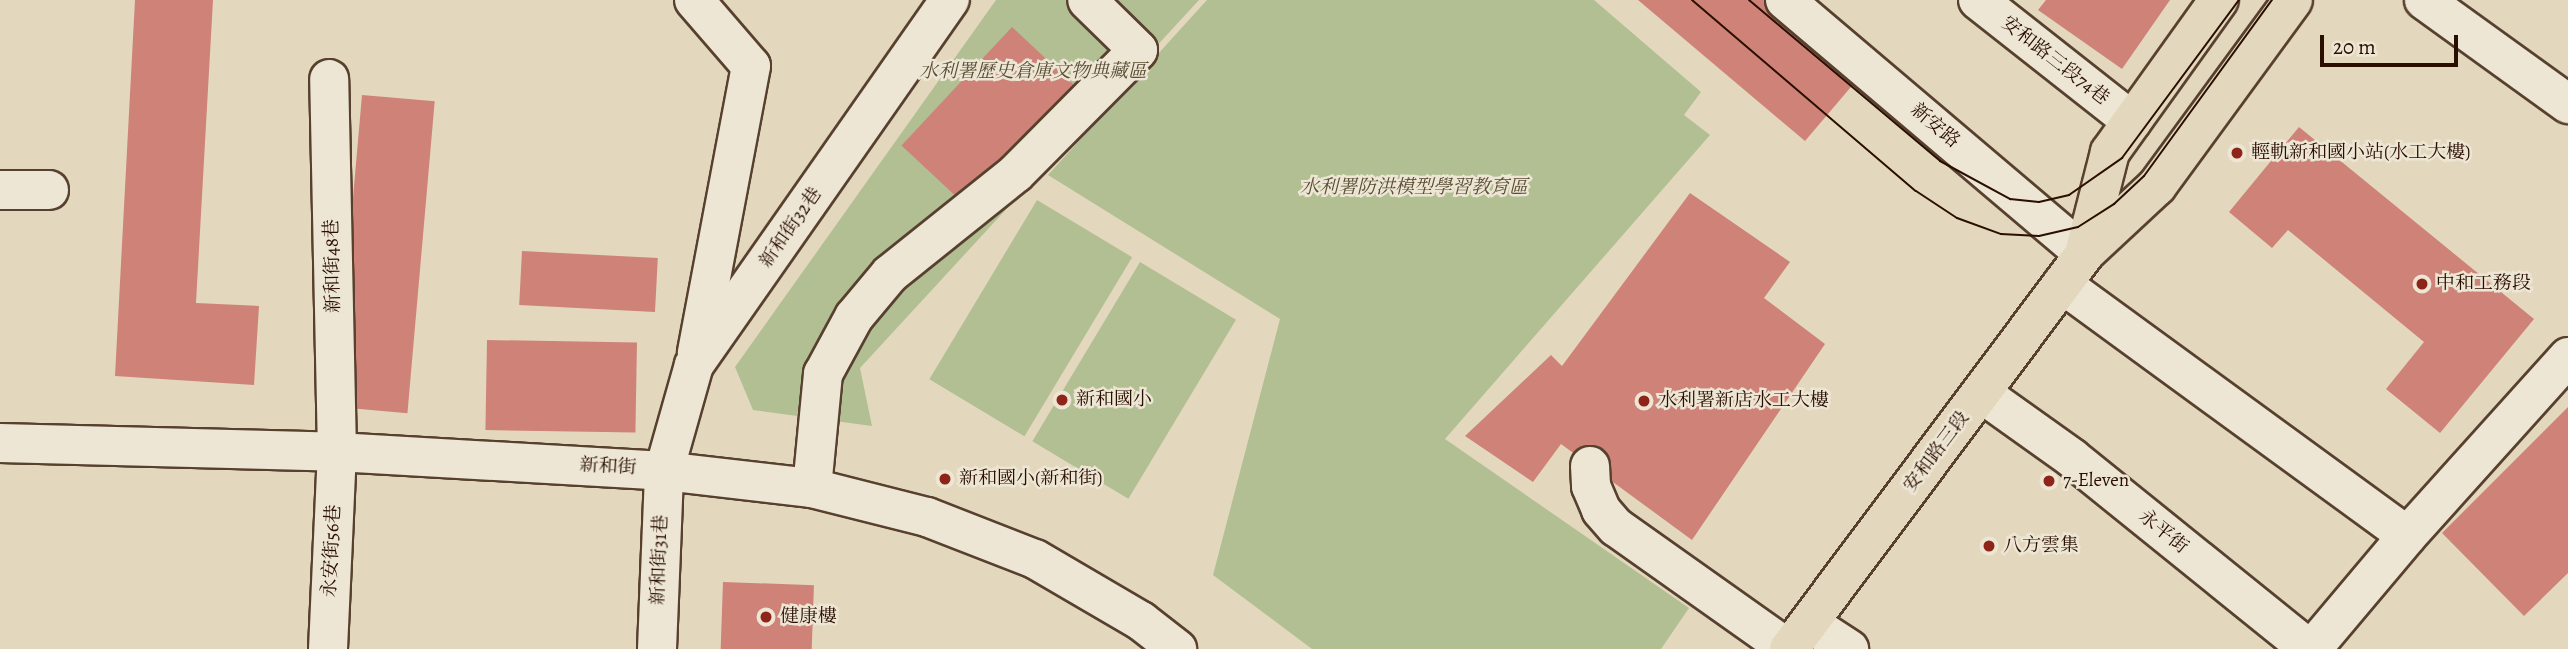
<!DOCTYPE html>
<meta charset="utf-8">
<style>
body{margin:0}
#map{position:relative;width:2568px;height:649px;overflow:hidden;background:#e3d8bd;font-family:Alegreya,"Noto Serif TC",serif}
div>[style]{position:absolute}
.green>*{inset:0;background:#b1bf93;transform-origin:0 0}
.building>*{inset:0;background:#ce8278;transform-origin:0 0}
.roads{filter:drop-shadow(2px 0 #58402f) drop-shadow(-2px 0 #58402f) drop-shadow(0 2px #58402f) drop-shadow(0 -2px #58402f)}
.minor>*{height:38px;margin:-19px;padding:0 19px;transform-origin:19px;border-radius:19px;background:#ede6d4}
.major>*{height:38px;margin:-19px;padding:0 19px;transform-origin:19px;border-radius:19px;background:#e3d8bd}
.tram>*{height:2px;margin:-1px;padding:0 1px;transform-origin:1px;border-radius:1px;background:#2a0e00}
.dots>*{width:19px;height:19px;translate:-50% -50%;box-sizing:border-box;border:4px solid #ede6d4;border-radius:50%}
span{translate:-50% -50%;white-space:nowrap;text-align:center;line-height:1.15;-webkit-text-stroke:5px #ede6d4;paint-order:stroke}
.street-label{font-size:19px;color:#2a0e00}
.park-label{font-size:19px;color:#594c33;font-style:italic}
.poi-label{font-size:19px;color:#2a0e00}
.left{translate:0 -50%;text-align:left}
.scale{position:absolute;left:2320px;top:35px;width:138px;height:32px;box-sizing:border-box;border:4px solid #2a0e00;border-top:0;padding-left:9px;font-size:21px;line-height:24px;white-space:nowrap;color:#2a0e00;-webkit-text-stroke:5px #ede6d4;paint-order:stroke}
</style>
<div id="map">
<div class="green">
<i style="clip-path:polygon(996px 0,1199px 0,860px 368px,872px 426px,753px 410px,735px 367px)"></i>
<i style="clip-path:polygon(1207px 0,1594px 0,1701px 92px,1684px 115px,1710px 135px,1445px 439px,1689px 608px,1661px 649px,1312px 649px,1213px 575px,1280px 319px,1048px 175px)"></i>
<i style="left:1037px;top:200px;width:111px;height:209px;rotate:31deg"></i>
<i style="left:1140px;top:262px;width:112px;height:209px;rotate:31deg"></i>
</div>
<div class="building">
<i style="clip-path:polygon(135px 0,213px 0,196px 303px,259px 306px,254px 385px,115px 376px)"></i>
<i style="clip-path:polygon(1638px 0,1801px 0,1873px 61px,1805px 141px)"></i>
<i style="clip-path:polygon(2046px 0,2170px 0,2122px 69px,2038px 10px)"></i>
<i style="left:1012px;top:27px;width:86px;height:162px;rotate:43deg"></i>
<i style="left:362px;top:95px;width:73px;height:313px;rotate:5deg"></i>
<i style="clip-path:polygon(2299px 127px,2534px 319px,2440px 433px,2386px 389px,2424px 342px,2288px 230px,2272px 248px,2229px 212px)"></i>
<i style="clip-path:polygon(1690px 193px,1790px 262px,1764px 298px,1825px 344px,1692px 540px,1561px 444px,1533px 482px,1465px 436px,1551px 355px,1562px 366px)"></i>
<i style="left:522px;top:251px;width:136px;height:54px;rotate:3deg"></i>
<i style="left:487px;top:340px;width:150px;height:90px;rotate:1deg"></i>
<i style="clip-path:polygon(2568px 407px,2568px 573px,2524px 616px,2442px 533px)"></i>
<i style="left:723px;top:582px;width:91px;height:67px;rotate:2deg"></i>
</div>
<div class="roads">
<div class="minor">
<i style="left:694px;top:0;width:87px;rotate:49.2deg"></i>
<i style="left:751px;top:66px;width:292px;rotate:100.7deg"></i>
<i style="left:1785px;top:0;width:392px;rotate:40.3deg"></i>
<i style="left:1978px;top:0;width:196px;rotate:38.2deg"></i>
<i style="left:2424px;top:0;width:178px;rotate:35.8deg"></i>
<i style="left:0;top:190px;width:49px"></i>
<i style="left:2062px;top:284px;width:427px;rotate:36.1deg"></i>
<i style="left:2407px;top:536px;width:241px;rotate:-48deg"></i>
<i style="left:1981px;top:393px;width:112px;rotate:35.5deg"></i>
<i style="left:2072px;top:458px;width:304px;rotate:38.9deg"></i>
<i style="left:0;top:443px;width:337px;rotate:1.5deg"></i>
<i style="left:337px;top:452px;width:328px;rotate:3.3deg"></i>
<i style="left:664px;top:471px;width:149px;rotate:6.6deg"></i>
<i style="left:812px;top:488px;width:119px;rotate:14.2deg"></i>
<i style="left:927px;top:517px;width:116px;rotate:21.3deg"></i>
<i style="left:1035px;top:559px;width:123px;rotate:30.3deg"></i>
<i style="left:1141px;top:621px;width:46px;rotate:37.9deg"></i>
<i style="left:1590px;top:466px;width:20px;rotate:87deg"></i>
<i style="left:1591px;top:486px;width:26px;rotate:67deg"></i>
<i style="left:1601px;top:510px;width:23px;rotate:49deg"></i>
<i style="left:1616px;top:527px;width:211px;rotate:35.3deg"></i>
<i style="left:812px;top:488px;width:115px;rotate:-84.5deg"></i>
<i style="left:823px;top:374px;width:65px;rotate:-61.5deg"></i>
<i style="left:854px;top:317px;width:56px;rotate:-50.1deg"></i>
<i style="left:890px;top:274px;width:161px;rotate:-38.7deg"></i>
<i style="left:1016px;top:173px;width:173px;rotate:-45.2deg"></i>
<i style="left:1138px;top:50px;width:71px;rotate:-135.6deg"></i>
<i style="left:1809px;top:623px;width:48px;rotate:33deg"></i>
<i style="left:328px;top:649px;width:197px;rotate:-87.4deg"></i>
<i style="left:337px;top:452px;width:373px;rotate:-91.2deg"></i>
<i style="left:657px;top:649px;width:178px;rotate:-87.7deg"></i>
<i style="left:664px;top:471px;width:110px;rotate:-74.2deg"></i>
<i style="left:694px;top:365px;width:446px;rotate:-55deg"></i>
<i style="left:2312px;top:649px;width:148px;rotate:-49.9deg"></i>
</div>
<div class="major">
<i style="left:2084px;top:254px;width:105px;rotate:-75.7deg"></i>
<i style="left:2110px;top:152px;width:187px;rotate:-54.4deg"></i>
<i style="left:1789px;top:649px;width:493px;rotate:-53.2deg"></i>
<i style="left:2084px;top:254px;width:100px;rotate:-43deg"></i>
<i style="left:2157px;top:186px;width:230px;rotate:-53.8deg"></i>
</div>
</div>
<div class="tram">
<i style="left:1692px;top:0;width:294px;rotate:40.5deg"></i>
<i style="left:1916px;top:191px;width:49px;rotate:33.4deg"></i>
<i style="left:1957px;top:218px;width:47px;rotate:20deg"></i>
<i style="left:2001px;top:234px;width:38px;rotate:3deg"></i>
<i style="left:2039px;top:236px;width:40px;rotate:-13deg"></i>
<i style="left:2078px;top:227px;width:43px;rotate:-32.6deg"></i>
<i style="left:2114px;top:204px;width:41px;rotate:-43deg"></i>
<i style="left:2144px;top:176px;width:218px;rotate:-54deg"></i>
<i style="left:1749px;top:0;width:250px;rotate:40.1deg"></i>
<i style="left:1940px;top:161px;width:80px;rotate:28.5deg"></i>
<i style="left:2010px;top:199px;width:29px;rotate:6deg"></i>
<i style="left:2039px;top:202px;width:31px;rotate:-13deg"></i>
<i style="left:2069px;top:195px;width:65px;rotate:-34.9deg"></i>
<i style="left:2122px;top:158px;width:197px;rotate:-53.5deg"></i>
</div>
<div class="dots">
<i style="left:2237px;top:153px;background:#8f2418"></i>
<i style="left:2422px;top:284px;background:#8f2418"></i>
<i style="left:1062px;top:400px;background:#8f2418"></i>
<i style="left:1644px;top:401px;background:#8f2418"></i>
<i style="left:945px;top:479px;background:#8f2418"></i>
<i style="left:2049px;top:481px;background:#8f2418"></i>
<i style="left:1989px;top:546px;background:#8f2418"></i>
<i style="left:766px;top:617px;background:#8f2418"></i>
</div>
<div class="street-label">
<span style="left:2055px;top:61px;rotate:38deg">安和路三段74巷</span>
<span style="left:1935px;top:126px;rotate:40deg">新安路</span>
<span style="left:791px;top:228px;rotate:-55deg">新和街32巷</span>
<span style="left:333px;top:266px;rotate:-91deg">新和街48巷</span>
<span style="left:1937px;top:452px;rotate:-53deg">安和路三段</span>
<span style="left:608px;top:467px;rotate:3deg">新和街</span>
<span style="left:2163px;top:532px;rotate:39deg">永平街</span>
<span style="left:332px;top:551px;rotate:-87deg">永安街56巷</span>
<span style="left:660px;top:560px;rotate:-88deg">新和街31巷</span>
</div>
<div class="park-label">
<span style="left:1033px;top:72px">水利署歷史倉庫文物典藏區</span>
<span style="left:1414px;top:188px">水利署防洪模型學習教育區</span>
</div>
<div class="poi-label">
<span class="left" style="left:2251px;top:153px">輕軌新和國小站(水工大樓)</span>
<span class="left" style="left:2436px;top:284px">中和工務段</span>
<span class="left" style="left:1076px;top:400px">新和國小</span>
<span class="left" style="left:1658px;top:401px">水利署新店水工大樓</span>
<span class="left" style="left:959px;top:479px">新和國小(新和街)</span>
<span class="left" style="left:2063px;top:481px">7-Eleven</span>
<span class="left" style="left:2003px;top:546px">八方雲集</span>
<span class="left" style="left:780px;top:617px">健康樓</span>
</div>
<div class="scale">20 m</div>
</div>
